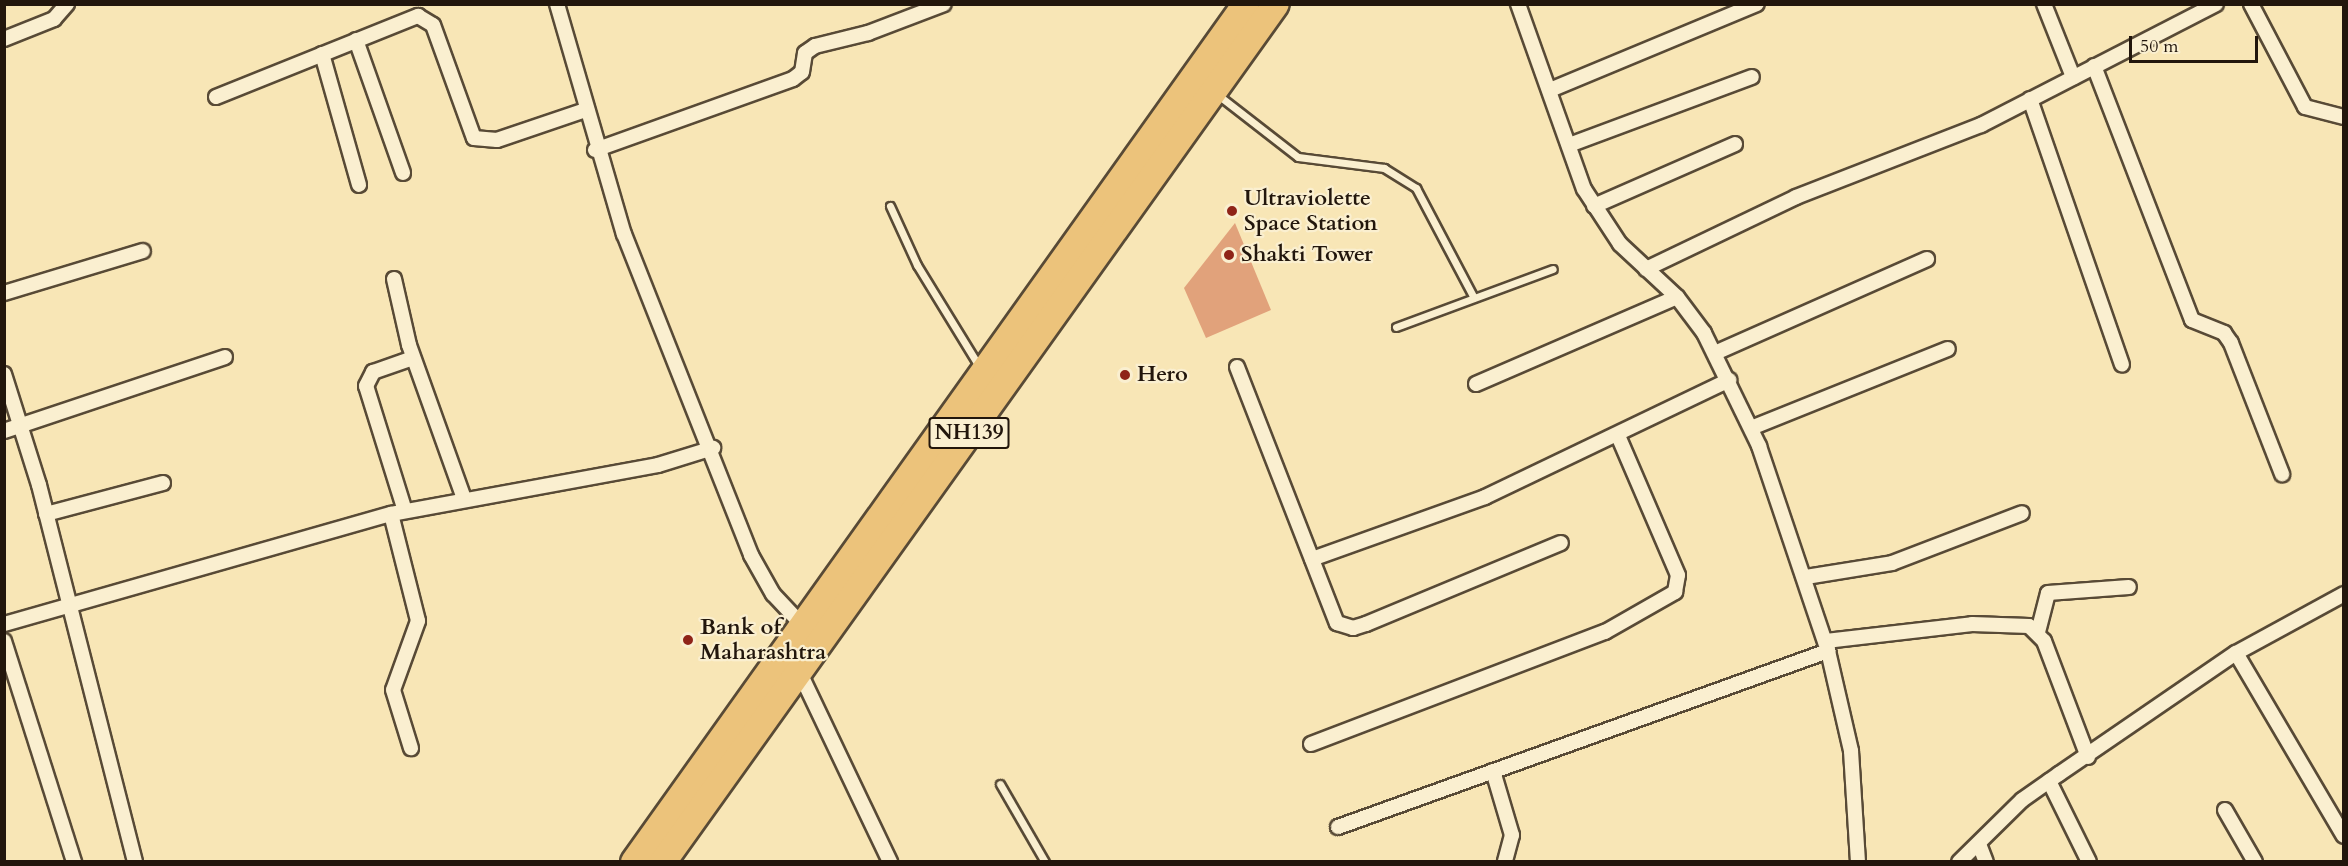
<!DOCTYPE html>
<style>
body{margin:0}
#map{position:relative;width:2348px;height:866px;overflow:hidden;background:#f8e6b6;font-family:Cardo,serif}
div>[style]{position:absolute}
.building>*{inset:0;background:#e1a27b}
.roads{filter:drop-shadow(2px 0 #584a36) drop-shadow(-2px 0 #584a36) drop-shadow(0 2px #584a36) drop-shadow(0 -2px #584a36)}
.lane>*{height:7px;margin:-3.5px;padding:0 3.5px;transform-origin:3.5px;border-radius:3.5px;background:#faefd0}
.street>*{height:14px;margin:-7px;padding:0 7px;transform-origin:7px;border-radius:7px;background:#faefd0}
.highway>*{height:26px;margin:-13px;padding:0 13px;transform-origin:13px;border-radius:13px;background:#ecc37b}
.dots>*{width:16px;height:16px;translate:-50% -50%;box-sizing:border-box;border:3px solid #faefd0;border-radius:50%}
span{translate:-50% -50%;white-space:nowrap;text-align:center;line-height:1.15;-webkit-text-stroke:4.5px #faefd0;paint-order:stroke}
.shield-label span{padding:2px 4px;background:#faefd0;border:2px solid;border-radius:4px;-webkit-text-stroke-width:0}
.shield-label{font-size:21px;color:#22160c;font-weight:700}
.poi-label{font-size:22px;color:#22160c;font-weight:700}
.left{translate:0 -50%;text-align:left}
.frame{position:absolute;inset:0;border:6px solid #22160c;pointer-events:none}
.scale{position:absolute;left:2129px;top:36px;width:129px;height:27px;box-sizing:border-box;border:3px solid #22160c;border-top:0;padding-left:8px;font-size:18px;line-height:21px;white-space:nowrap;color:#22160c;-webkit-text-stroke:4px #faefd0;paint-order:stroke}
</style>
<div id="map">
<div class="building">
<i style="clip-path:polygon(1235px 223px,1271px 310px,1206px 338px,1184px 288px)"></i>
</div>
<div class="roads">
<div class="lane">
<i style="left:1218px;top:95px;width:101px;rotate:37.8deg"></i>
<i style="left:1298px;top:157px;width:87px;rotate:7.3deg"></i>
<i style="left:1384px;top:168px;width:38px;rotate:32deg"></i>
<i style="left:1416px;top:188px;width:124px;rotate:62.2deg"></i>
<i style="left:890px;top:206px;width:65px;rotate:65.4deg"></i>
<i style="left:917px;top:265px;width:121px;rotate:58.5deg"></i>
<i style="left:1396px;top:327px;width:167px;rotate:-20.3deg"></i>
<i style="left:1000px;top:784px;width:90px;rotate:60deg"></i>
</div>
<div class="street">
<i style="left:557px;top:4px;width:240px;rotate:73.8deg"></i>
<i style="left:624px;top:234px;width:345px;rotate:68.4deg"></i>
<i style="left:751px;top:555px;width:45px;rotate:60.6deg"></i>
<i style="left:773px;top:594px;width:47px;rotate:46.7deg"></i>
<i style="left:1518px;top:4px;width:196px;rotate:70.4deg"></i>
<i style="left:1584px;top:189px;width:66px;rotate:56.8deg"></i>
<i style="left:1620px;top:244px;width:78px;rotate:42.9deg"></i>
<i style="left:1677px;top:297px;width:45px;rotate:53.1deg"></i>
<i style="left:1704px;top:333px;width:126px;rotate:64deg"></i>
<i style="left:1759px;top:446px;width:216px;rotate:71.4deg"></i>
<i style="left:1828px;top:651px;width:103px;rotate:77deg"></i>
<i style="left:1851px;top:751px;width:111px;rotate:86.4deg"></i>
<i style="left:2044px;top:4px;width:79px;rotate:68.3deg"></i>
<i style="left:2251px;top:4px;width:116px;rotate:62.3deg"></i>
<i style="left:2305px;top:107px;width:40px;rotate:14.4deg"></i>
<i style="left:4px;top:39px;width:54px;rotate:-21.8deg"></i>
<i style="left:54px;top:19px;width:20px;rotate:-49deg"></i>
<i style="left:356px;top:40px;width:141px;rotate:70.5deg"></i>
<i style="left:322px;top:54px;width:136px;rotate:74.2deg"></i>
<i style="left:2094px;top:66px;width:272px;rotate:68.9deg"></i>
<i style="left:2192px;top:320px;width:35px;rotate:22deg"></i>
<i style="left:2224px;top:333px;width:12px;rotate:55deg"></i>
<i style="left:2231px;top:343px;width:141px;rotate:68.7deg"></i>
<i style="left:1550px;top:90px;width:224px;rotate:-22.6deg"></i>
<i style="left:216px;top:97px;width:218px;rotate:-21.9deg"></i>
<i style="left:418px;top:16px;width:17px;rotate:31deg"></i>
<i style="left:433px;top:25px;width:120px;rotate:70.1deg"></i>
<i style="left:474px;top:138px;width:23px;rotate:5deg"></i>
<i style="left:497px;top:140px;width:93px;rotate:-18.8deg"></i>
<i style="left:2030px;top:99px;width:281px;rotate:70.9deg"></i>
<i style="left:1569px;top:145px;width:195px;rotate:-20.4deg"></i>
<i style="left:595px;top:150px;width:210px;rotate:-19.7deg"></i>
<i style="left:793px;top:79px;width:11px;rotate:-38deg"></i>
<i style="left:802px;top:72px;width:19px;rotate:-81deg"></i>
<i style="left:805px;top:53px;width:12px;rotate:-35deg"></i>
<i style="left:815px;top:46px;width:55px;rotate:-13.8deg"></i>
<i style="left:868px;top:33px;width:81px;rotate:-20.9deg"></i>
<i style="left:1594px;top:206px;width:154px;rotate:-23.7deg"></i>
<i style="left:1646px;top:269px;width:166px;rotate:-25.6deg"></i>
<i style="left:1796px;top:197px;width:199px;rotate:-21.3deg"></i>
<i style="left:1981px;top:125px;width:264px;rotate:-27.2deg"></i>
<i style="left:394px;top:279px;width:68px;rotate:77.2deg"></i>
<i style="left:409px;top:345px;width:164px;rotate:70.3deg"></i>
<i style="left:4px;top:293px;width:145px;rotate:-16.8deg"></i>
<i style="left:1715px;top:353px;width:232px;rotate:-23.9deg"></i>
<i style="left:1237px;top:367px;width:275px;rotate:68.7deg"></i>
<i style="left:1337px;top:623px;width:17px;rotate:17deg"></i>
<i style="left:1353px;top:628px;width:14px;rotate:-17deg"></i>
<i style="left:1366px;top:624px;width:211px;rotate:-22.6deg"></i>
<i style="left:4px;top:374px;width:116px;rotate:72.5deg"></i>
<i style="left:39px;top:485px;width:389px;rotate:75.7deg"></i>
<i style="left:1476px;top:384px;width:219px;rotate:-23.4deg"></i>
<i style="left:1751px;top:428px;width:212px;rotate:-21.9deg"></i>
<i style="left:4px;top:431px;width:233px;rotate:-18.5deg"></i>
<i style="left:405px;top:511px;width:131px;rotate:-107.3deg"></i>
<i style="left:366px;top:386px;width:16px;rotate:-63deg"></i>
<i style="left:373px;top:372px;width:42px;rotate:-19.3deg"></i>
<i style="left:46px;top:514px;width:121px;rotate:-14.8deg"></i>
<i style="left:391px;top:514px;width:110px;rotate:75.8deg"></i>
<i style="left:418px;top:621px;width:73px;rotate:109.9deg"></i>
<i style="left:393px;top:690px;width:61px;rotate:72.8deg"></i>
<i style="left:1312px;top:559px;width:184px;rotate:-19.7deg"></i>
<i style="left:1485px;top:497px;width:271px;rotate:-25.6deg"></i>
<i style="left:1806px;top:577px;width:87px;rotate:-9.2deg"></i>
<i style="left:1892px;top:563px;width:139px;rotate:-21deg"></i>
<i style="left:4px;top:624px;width:402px;rotate:-15.9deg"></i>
<i style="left:391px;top:514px;width:271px;rotate:-10.4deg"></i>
<i style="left:658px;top:465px;width:58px;rotate:-17.2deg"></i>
<i style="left:2038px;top:632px;width:40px;rotate:-75.6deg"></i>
<i style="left:2048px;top:593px;width:81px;rotate:-4.2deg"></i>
<i style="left:4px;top:641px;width:232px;rotate:72.4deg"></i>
<i style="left:1826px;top:641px;width:147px;rotate:-6.6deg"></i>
<i style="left:1972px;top:624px;width:57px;rotate:2deg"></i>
<i style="left:2029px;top:626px;width:21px;rotate:45deg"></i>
<i style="left:2044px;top:641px;width:124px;rotate:69.2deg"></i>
<i style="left:2236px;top:653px;width:212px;rotate:59.5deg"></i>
<i style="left:799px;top:671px;width:212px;rotate:64.5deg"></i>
<i style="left:1311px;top:744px;width:315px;rotate:-20.9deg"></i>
<i style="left:1605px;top:632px;width:81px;rotate:-29.7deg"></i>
<i style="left:1675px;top:592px;width:17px;rotate:-80deg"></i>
<i style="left:1678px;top:575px;width:151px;rotate:-113.3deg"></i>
<i style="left:1493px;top:771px;width:67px;rotate:73.5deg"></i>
<i style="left:1512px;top:835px;width:28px;rotate:105deg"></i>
<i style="left:2049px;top:781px;width:90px;rotate:63.7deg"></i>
<i style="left:2225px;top:810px;width:60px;rotate:60deg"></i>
<i style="left:1338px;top:827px;width:521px;rotate:-19.76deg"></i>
<i style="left:1979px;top:844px;width:19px;rotate:69deg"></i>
<i style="left:1959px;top:862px;width:88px;rotate:-44.5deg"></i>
<i style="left:2022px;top:800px;width:45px;rotate:-35.1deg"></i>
<i style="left:2059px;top:774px;width:214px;rotate:-34.4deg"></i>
<i style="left:2236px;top:653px;width:123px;rotate:-28.6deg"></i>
</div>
<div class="highway">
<i style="left:634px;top:862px;width:1054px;rotate:-54.5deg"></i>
<i style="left:663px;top:862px;width:1054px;rotate:-54.46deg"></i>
</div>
</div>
<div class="dots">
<i style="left:1232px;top:211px;background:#8f2418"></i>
<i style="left:1229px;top:255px;background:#8f2418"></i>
<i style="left:1125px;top:375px;background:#8f2418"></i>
<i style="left:688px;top:640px;background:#8f2418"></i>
</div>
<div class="shield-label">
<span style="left:969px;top:433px">NH139</span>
</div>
<div class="poi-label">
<span class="left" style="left:1244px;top:211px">Ultraviolette<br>Space Station</span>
<span class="left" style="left:1241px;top:255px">Shakti Tower</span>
<span class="left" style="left:1137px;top:375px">Hero</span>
<span class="left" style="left:700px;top:640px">Bank of<br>Maharashtra</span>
</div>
<div class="frame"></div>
<div class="scale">50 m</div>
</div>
